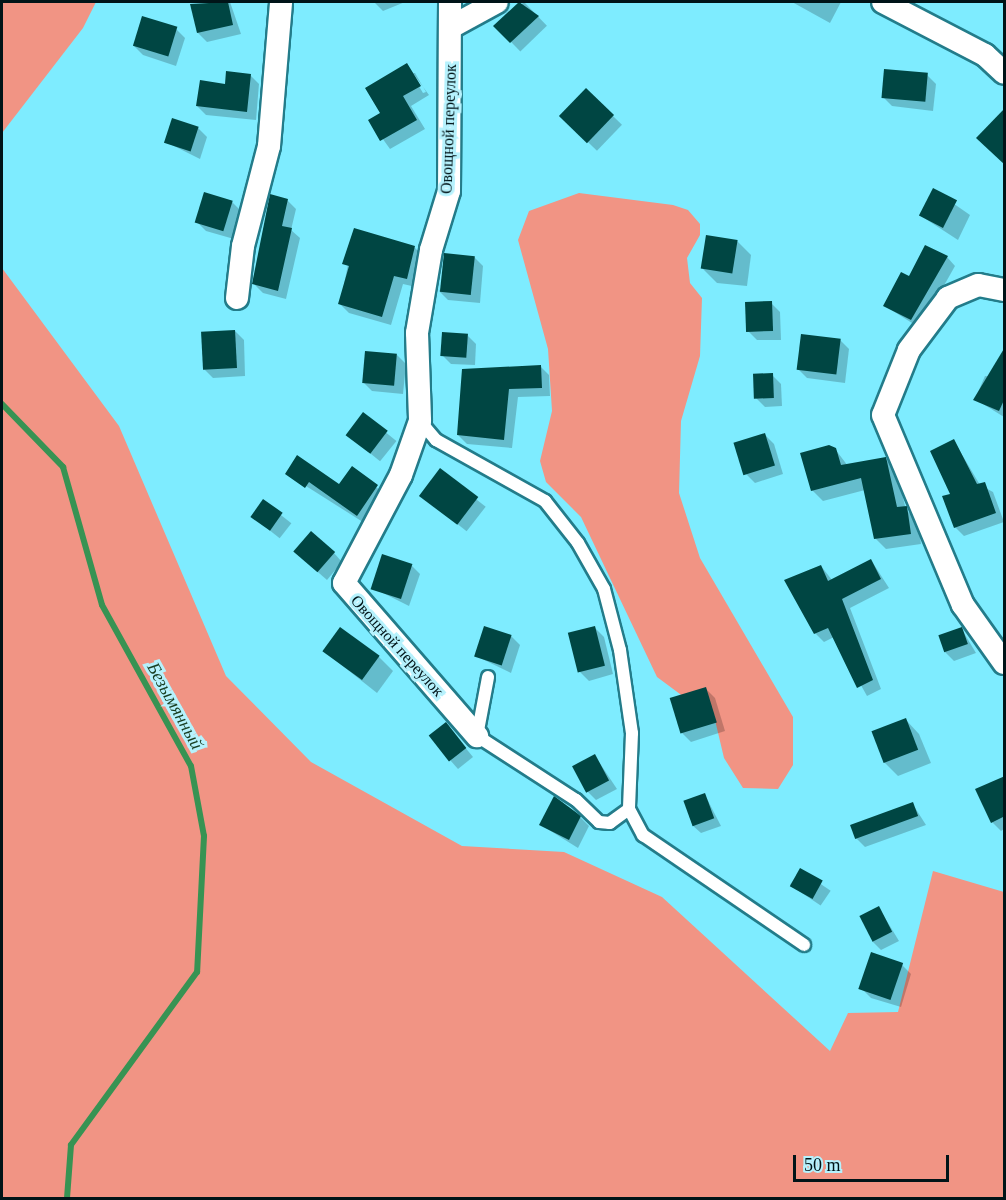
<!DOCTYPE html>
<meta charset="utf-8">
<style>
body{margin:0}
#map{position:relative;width:1006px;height:1200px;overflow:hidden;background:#7eecff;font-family:Georgia,serif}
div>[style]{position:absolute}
.green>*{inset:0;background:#f19484}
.shadow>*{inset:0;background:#0003;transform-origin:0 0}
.stream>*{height:6px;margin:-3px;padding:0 3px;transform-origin:3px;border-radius:3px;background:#379353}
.building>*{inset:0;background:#004643;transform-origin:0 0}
.roads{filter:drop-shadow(2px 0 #237c8a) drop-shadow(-2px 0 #237c8a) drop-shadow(0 2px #237c8a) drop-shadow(0 -2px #237c8a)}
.lane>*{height:12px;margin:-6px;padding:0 6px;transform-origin:6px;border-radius:6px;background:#fff}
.street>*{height:22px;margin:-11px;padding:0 11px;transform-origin:11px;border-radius:11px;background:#fff}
span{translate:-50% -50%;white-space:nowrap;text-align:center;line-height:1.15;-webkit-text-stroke:6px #b6f2fd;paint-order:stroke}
.street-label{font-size:16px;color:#001418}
.water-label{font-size:18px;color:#183e22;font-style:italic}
.frame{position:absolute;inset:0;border:3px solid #001418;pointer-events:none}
.scale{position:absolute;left:793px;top:1155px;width:156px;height:27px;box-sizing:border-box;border:3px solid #001418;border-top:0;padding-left:8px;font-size:18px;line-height:21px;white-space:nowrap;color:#001418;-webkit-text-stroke:4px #b6f2fd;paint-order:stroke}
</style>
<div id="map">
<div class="green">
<i style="clip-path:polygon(2px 2px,96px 2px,83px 28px,2px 133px)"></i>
<i style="clip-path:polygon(579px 193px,673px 205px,688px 210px,700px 224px,700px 235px,687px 258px,690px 283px,702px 298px,700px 356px,681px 421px,679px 493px,700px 558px,793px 717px,793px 765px,778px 789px,743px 788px,724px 758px,715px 720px,657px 677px,581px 517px,546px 482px,540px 461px,552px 411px,548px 349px,518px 240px,529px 211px)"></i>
<i style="clip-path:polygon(2px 268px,119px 426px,226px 676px,311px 762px,462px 846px,564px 852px,662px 897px,830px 1051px,848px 1013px,898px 1012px,933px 871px,1004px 892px,1004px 1198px,2px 1198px)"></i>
</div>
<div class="shadow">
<i style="clip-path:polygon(230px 2px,241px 34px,207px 42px,198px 33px,192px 5px)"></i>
<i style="clip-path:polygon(374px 2px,405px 2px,383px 11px)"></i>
<i style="left:524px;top:2px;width:33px;height:37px;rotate:46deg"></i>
<i style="clip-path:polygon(792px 2px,841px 2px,830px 23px)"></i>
<i style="clip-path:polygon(143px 18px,176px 29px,185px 38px,176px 66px,143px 55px,134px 46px)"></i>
<i style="clip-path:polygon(evenodd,407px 65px,429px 95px,411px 106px,425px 129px,390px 149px,370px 121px,382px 114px,407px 65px,411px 73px,415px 73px,426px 92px,423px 93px,411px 73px)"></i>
<i style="clip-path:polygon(250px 75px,259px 84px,256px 120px,206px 115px,197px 106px)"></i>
<i style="clip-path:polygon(927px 75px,936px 84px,933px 111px,892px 106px,883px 97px)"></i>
<i style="left:586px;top:90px;width:50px;height:36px;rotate:44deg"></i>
<i style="clip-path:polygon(198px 128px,207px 137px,200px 159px,166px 142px)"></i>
<i style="clip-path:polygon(934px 190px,970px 215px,958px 240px,921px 216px)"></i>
<i style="clip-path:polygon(287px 200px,296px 209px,291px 230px,300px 238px,286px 299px,263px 293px,254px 284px)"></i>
<i style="clip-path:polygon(232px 202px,241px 211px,234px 239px,206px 231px,197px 222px)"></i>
<i style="clip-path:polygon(355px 230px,415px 248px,424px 257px,416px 287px,403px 284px,391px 325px,349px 313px,340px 304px)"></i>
<i style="clip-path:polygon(737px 241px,751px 255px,747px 286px,717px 283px,703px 269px)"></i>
<i style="clip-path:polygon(474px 257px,483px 266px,480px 303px,448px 300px,439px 291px)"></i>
<i style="clip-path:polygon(947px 257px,955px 266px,920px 328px,885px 306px,910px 278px)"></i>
<i style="clip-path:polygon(771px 303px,780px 312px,781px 340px,757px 340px,748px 331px)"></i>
<i style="clip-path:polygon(235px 331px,244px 340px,245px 376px,213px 378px,204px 369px)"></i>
<i style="clip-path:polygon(467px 335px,476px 344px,475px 365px,451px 364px,442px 355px)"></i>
<i style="clip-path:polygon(840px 340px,849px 349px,845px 383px,807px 378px,798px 369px)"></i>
<i style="clip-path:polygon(397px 355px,406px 364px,403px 394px,372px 391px,363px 382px)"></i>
<i style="clip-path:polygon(540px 366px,549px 375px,550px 396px,518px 397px,512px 448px,467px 444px,458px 435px,463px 370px)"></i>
<i style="clip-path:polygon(772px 375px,781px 384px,782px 406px,765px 407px,756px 398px)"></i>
<i style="clip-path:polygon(985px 376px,1004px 378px,1004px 417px,975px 399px)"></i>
<i style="left:363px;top:414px;width:43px;height:26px;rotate:39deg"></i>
<i style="clip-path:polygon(765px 435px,774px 444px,783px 474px,755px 483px,746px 474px)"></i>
<i style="clip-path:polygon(954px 441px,980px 485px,993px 492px,1004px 522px,964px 536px,955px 527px)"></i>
<i style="clip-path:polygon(835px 449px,848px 466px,885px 458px,896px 469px,906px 510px,918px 521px,921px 544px,886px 549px,875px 538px,865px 490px,823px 501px,812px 490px)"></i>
<i style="clip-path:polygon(352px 468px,386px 495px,366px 524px,287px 474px,339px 486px)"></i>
<i style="left:440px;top:471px;width:58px;height:31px;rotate:38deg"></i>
<i style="left:263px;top:501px;width:36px;height:19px;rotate:38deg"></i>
<i style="clip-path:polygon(334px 553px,342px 562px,327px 580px,304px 560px)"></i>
<i style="clip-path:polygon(871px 560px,889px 588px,850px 608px,881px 689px,867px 696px,834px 637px,824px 642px,815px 633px,821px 566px,832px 580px)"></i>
<i style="clip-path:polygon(411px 565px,420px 574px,409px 606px,373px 588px)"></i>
<i style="clip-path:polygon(595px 628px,604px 637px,613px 674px,589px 681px,580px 672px,570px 634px)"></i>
<i style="clip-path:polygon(961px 628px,976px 653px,954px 661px,945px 652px)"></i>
<i style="clip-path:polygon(511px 636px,520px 645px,511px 673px,476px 656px)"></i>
<i style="clip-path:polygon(325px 652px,379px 657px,393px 671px,377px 693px)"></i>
<i style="clip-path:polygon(706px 689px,715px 698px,725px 731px,691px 742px,682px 733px)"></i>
<i style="clip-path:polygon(906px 720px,919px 734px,931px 763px,898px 776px,884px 762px)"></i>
<i style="clip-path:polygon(446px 724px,473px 757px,458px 769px,450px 760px)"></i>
<i style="clip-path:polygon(595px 756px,617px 789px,596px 800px,587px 791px)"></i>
<i style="clip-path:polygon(1004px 777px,1004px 829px,1001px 831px,992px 822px)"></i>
<i style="clip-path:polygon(705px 795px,721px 826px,701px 833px,692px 825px)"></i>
<i style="clip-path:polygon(912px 803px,926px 825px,865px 847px,856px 838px)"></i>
<i style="clip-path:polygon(580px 817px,589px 826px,578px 848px,541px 825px)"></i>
<i style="left:800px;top:870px;width:37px;height:18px;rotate:34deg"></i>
<i style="clip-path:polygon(879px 908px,899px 941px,881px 950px,872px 941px)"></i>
<i style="clip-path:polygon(902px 965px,911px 974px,901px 1007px,871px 998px,862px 989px)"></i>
</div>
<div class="stream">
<i style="left:2px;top:404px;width:88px;rotate:45.9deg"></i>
<i style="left:63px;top:467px;width:143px;rotate:74.2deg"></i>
<i style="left:102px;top:605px;width:184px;rotate:61.1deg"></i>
<i style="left:191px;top:766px;width:71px;rotate:79.5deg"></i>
<i style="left:204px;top:836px;width:136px;rotate:92.9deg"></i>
<i style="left:197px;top:972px;width:214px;rotate:126.1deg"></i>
<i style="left:71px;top:1145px;width:53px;rotate:94.3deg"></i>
</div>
<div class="building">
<i style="clip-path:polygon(228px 2px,233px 25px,197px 33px,190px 4px)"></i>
<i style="clip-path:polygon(519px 2px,539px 16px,510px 43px,493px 26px)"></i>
<i style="left:142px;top:16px;width:37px;height:31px;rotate:17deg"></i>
<i style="clip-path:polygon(407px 63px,421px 86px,403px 96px,417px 120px,380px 141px,368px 120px,380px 113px,365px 88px)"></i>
<i style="left:884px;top:69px;width:44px;height:29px;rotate:5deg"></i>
<i style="clip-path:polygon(226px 71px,251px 74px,247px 112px,196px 106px,200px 80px,225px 84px)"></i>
<i style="left:586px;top:88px;width:39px;height:39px;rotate:44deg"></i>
<i style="clip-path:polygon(1005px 108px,1005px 165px,976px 138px)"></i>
<i style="left:172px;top:118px;width:28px;height:26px;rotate:18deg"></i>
<i style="left:933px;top:188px;width:27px;height:31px;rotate:27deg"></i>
<i style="left:204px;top:192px;width:30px;height:32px;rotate:17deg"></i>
<i style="clip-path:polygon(270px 194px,288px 199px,282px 226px,292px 228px,278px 291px,252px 284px)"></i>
<i style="clip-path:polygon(354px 228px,415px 246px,407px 279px,394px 276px,382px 317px,338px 304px,349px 266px,342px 264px)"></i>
<i style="left:706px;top:235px;width:32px;height:34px;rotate:9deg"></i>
<i style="clip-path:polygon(925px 245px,948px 256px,911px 320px,883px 306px,901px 272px,909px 276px)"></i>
<i style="left:444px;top:253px;width:31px;height:39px;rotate:6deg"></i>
<i style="left:772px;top:301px;width:30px;height:27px;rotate:88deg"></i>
<i style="left:235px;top:330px;width:38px;height:34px;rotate:87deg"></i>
<i style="left:442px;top:332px;width:26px;height:24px;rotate:4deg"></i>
<i style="left:801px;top:334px;width:40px;height:36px;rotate:7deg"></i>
<i style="clip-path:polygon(1005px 347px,1005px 398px,999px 411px,973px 400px)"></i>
<i style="left:365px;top:351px;width:32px;height:32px;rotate:5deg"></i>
<i style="clip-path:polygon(541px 365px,542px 388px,509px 389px,504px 440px,457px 435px,462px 369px)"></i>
<i style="left:773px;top:373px;width:25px;height:20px;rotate:88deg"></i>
<i style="left:363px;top:412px;width:31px;height:29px;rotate:37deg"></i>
<i style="left:765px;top:433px;width:34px;height:33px;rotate:73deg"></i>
<i style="clip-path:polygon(954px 439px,977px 484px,985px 482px,996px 513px,954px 528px,942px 496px,950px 494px,930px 451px)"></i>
<i style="clip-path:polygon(829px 445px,836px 448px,841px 465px,886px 457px,897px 507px,907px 506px,911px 534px,874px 539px,861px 478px,811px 491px,800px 453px)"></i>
<i style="clip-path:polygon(297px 455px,339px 484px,352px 466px,378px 485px,357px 516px,309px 482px,305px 488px,285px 474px)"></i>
<i style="left:440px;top:468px;width:48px;height:35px;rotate:37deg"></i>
<i style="left:263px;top:499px;width:24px;height:22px;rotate:35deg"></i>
<i style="left:311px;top:531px;width:32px;height:27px;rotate:41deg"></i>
<i style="left:382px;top:554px;width:32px;height:37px;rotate:18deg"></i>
<i style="clip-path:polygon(871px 559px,881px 579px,842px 599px,873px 680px,857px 688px,828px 628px,814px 634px,784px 580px,821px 565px,828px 581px)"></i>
<i style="left:484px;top:626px;width:29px;height:32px;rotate:18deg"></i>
<i style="left:595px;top:626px;width:41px;height:28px;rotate:76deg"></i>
<i style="left:340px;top:627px;width:49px;height:30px;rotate:36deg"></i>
<i style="left:962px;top:627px;width:18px;height:25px;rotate:71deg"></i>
<i style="left:706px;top:687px;width:37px;height:38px;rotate:73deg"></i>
<i style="left:906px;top:718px;width:34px;height:37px;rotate:69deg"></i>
<i style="left:446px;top:722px;width:33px;height:22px;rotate:52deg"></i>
<i style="left:595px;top:754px;width:30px;height:26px;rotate:62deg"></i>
<i style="clip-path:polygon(1005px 776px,1005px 816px,991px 823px,975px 789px)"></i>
<i style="left:705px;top:793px;width:27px;height:23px;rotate:70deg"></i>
<i style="clip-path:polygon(554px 796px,581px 816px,569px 840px,539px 825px)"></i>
<i style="left:913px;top:802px;width:15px;height:67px;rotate:70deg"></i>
<i style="left:800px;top:868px;width:26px;height:21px;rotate:29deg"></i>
<i style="left:879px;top:906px;width:29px;height:22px;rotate:63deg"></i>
<i style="left:871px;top:952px;width:34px;height:39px;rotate:19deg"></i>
</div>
<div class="roads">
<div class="lane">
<i style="left:420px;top:421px;width:25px;rotate:50deg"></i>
<i style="left:436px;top:440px;width:125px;rotate:29.2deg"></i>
<i style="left:545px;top:501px;width:53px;rotate:51.8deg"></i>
<i style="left:578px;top:543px;width:53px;rotate:60.5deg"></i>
<i style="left:604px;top:589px;width:63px;rotate:75.3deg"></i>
<i style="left:620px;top:650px;width:84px;rotate:81.8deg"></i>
<i style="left:632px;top:733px;width:76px;rotate:92.3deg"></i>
<i style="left:629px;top:809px;width:24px;rotate:144deg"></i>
<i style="left:610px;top:823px;width:11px;rotate:-175deg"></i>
<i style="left:599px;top:822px;width:32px;rotate:-136deg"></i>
<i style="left:576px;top:800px;width:118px;rotate:-147.1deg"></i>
<i style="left:477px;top:736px;width:60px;rotate:-79.4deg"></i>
<i style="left:629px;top:809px;width:30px;rotate:62deg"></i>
<i style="left:643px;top:835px;width:195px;rotate:34.3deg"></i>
</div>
<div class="street">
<i style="left:450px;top:2px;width:189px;rotate:90.3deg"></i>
<i style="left:449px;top:191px;width:62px;rotate:107deg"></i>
<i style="left:431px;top:250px;width:84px;rotate:99.6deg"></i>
<i style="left:417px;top:333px;width:88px;rotate:88deg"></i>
<i style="left:420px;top:421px;width:57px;rotate:109.4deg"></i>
<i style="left:401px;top:475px;width:122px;rotate:117.8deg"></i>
<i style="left:344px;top:583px;width:203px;rotate:49deg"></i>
<i style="left:883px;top:2px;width:115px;rotate:27.5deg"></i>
<i style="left:985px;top:55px;width:26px;rotate:43deg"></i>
<i style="left:451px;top:27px;width:52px;rotate:-28.5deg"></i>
<i style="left:1004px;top:290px;width:26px;rotate:-169deg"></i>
<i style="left:978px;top:285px;width:33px;rotate:157deg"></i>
<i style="left:948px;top:298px;width:65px;rotate:126.9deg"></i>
<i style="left:909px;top:350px;width:70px;rotate:111.8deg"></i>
<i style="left:883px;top:415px;width:206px;rotate:67.2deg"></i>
<i style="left:963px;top:605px;width:71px;rotate:54.7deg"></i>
<i style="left:237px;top:298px;width:52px;rotate:-83.4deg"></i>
<i style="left:243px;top:246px;width:103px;rotate:-75.4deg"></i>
<i style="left:269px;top:146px;width:144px;rotate:-85.2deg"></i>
</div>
</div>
<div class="street-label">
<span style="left:449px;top:129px;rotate:-88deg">Овощной переулок</span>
<span style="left:397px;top:646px;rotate:48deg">Овощной переулок</span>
</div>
<div class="water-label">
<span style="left:175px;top:706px;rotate:61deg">Безымянный</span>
</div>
<div class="frame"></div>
<div class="scale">50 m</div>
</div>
